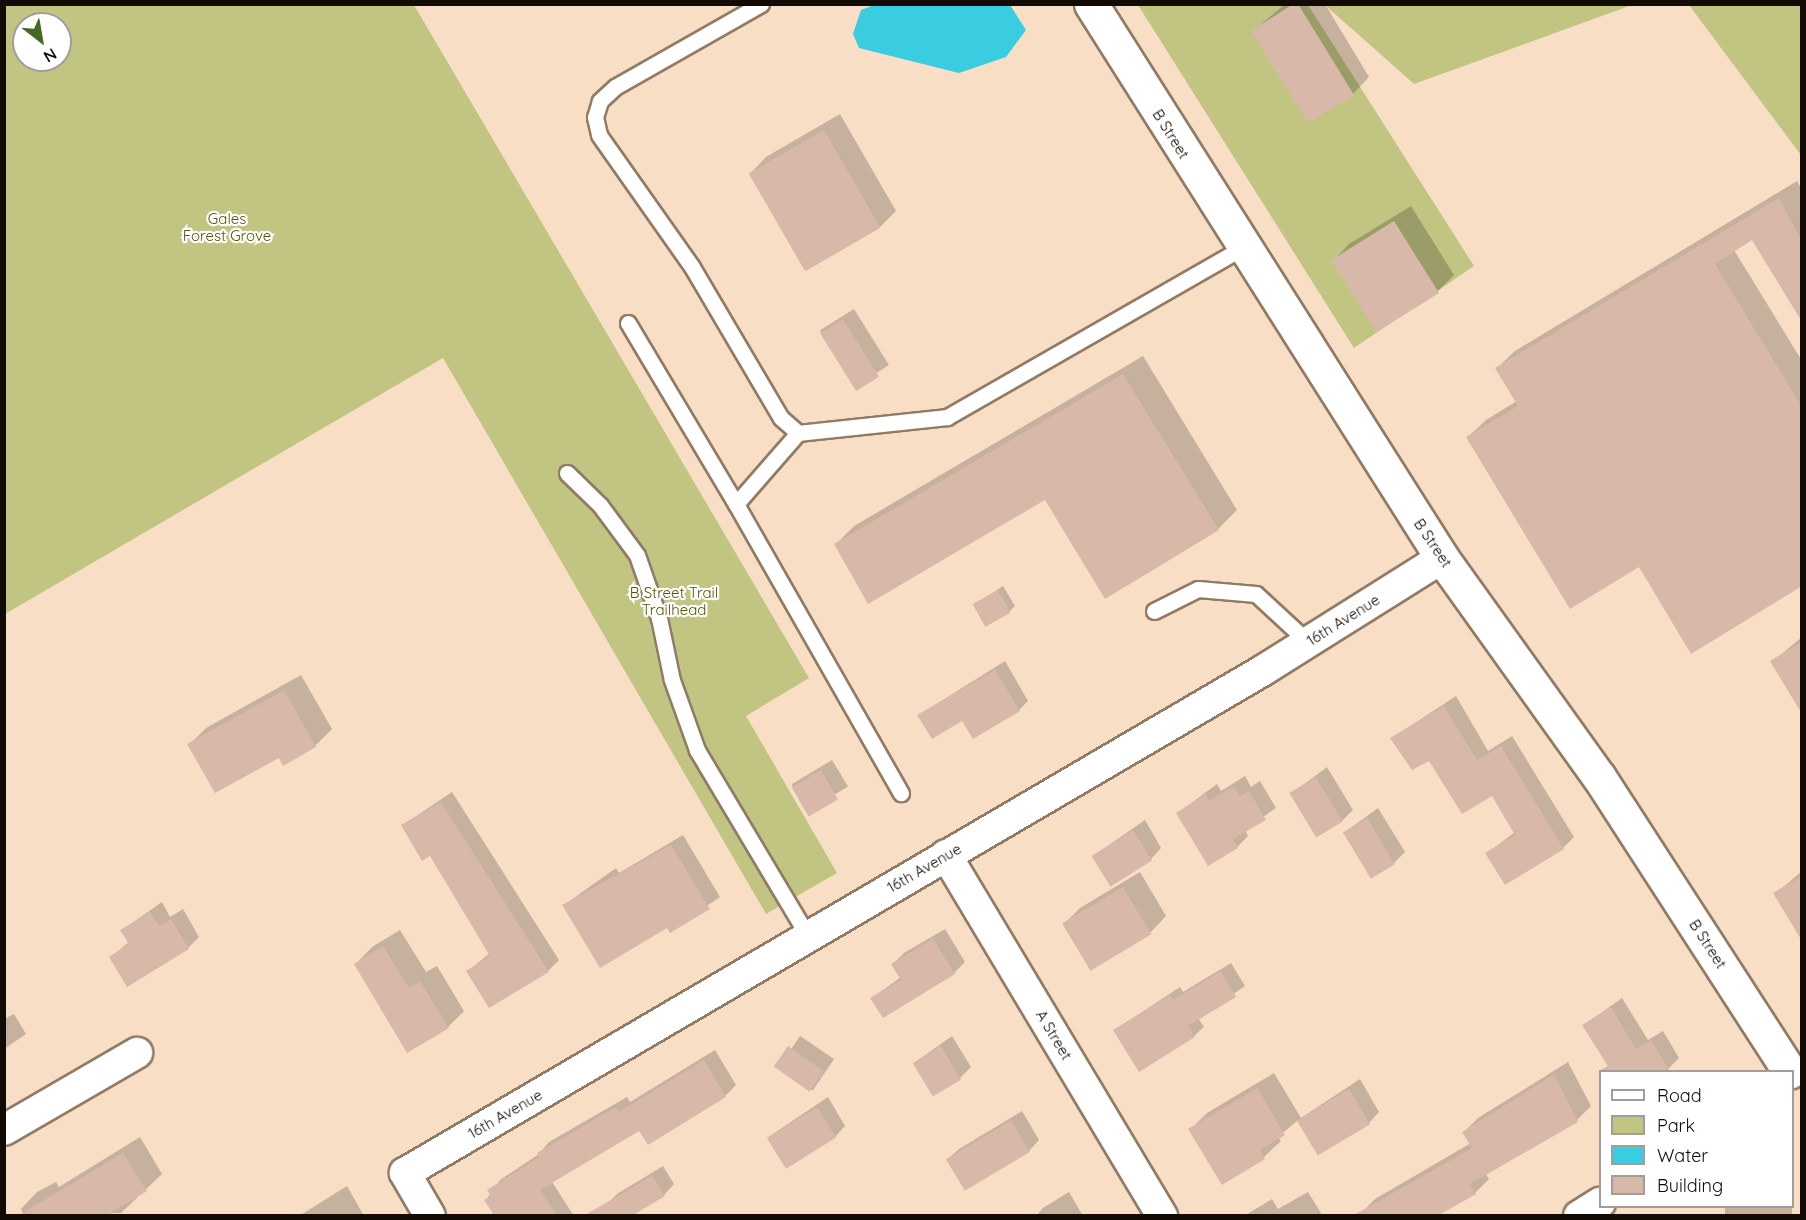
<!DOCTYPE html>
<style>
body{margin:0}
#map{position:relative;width:1806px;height:1220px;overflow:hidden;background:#f7dec5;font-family:Quicksand,sans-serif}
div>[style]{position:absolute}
.green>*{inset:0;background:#c1c581}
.water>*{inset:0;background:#3acce1}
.shadow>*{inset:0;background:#0003;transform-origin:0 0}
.building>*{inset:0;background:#d8b8a8;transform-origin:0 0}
.roads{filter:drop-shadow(2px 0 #917b64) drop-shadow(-2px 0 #917b64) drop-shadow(0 2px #917b64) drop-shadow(0 -2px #917b64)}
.lane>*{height:15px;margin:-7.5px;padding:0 7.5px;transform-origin:7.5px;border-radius:7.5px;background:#fff}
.street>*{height:30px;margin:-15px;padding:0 15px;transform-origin:15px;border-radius:15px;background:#fff}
.primary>*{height:33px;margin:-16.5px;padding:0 16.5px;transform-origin:16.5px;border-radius:16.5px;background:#fff}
span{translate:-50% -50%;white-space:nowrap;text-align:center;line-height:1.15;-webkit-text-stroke:4.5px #fff;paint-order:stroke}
.street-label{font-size:15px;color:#120a04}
.park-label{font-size:15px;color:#535509}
.frame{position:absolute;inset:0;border:6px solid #120a04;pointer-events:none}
.legend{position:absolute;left:1599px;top:1070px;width:195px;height:138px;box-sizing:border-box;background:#fff;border:2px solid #a09d9b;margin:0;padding:8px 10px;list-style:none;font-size:18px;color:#120a04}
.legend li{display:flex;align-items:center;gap:12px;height:30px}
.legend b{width:30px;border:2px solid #a09d9b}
.north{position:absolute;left:12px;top:12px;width:60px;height:60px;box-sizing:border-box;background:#fff;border:2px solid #a09d9b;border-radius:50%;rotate:149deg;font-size:16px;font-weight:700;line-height:24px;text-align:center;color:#120a04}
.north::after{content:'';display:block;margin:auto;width:21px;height:27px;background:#436923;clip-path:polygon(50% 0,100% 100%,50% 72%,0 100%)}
</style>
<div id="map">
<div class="green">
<i style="clip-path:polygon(evenodd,4px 5px,414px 5px,809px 678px,746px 716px,837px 873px,766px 914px,443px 358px,5px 614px,4px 5px,24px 24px,60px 24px,60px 60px,24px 60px,24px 24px)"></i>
<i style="clip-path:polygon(1138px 5px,1308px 5px,1474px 266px,1354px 348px)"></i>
<i style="clip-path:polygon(1325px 5px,1632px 5px,1414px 84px)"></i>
<i style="clip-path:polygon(1689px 5px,1801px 5px,1801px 155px)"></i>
</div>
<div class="water">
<i style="clip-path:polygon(874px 5px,1010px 5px,1026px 30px,1006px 57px,959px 73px,859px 48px,853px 34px,861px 10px)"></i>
</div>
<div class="shadow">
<i style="clip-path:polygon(1285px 4px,1325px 4px,1369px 77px,1353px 94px,1253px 31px)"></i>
<i style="clip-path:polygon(840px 114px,896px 211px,880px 227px,750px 174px,766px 157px)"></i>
<i style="clip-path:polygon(1797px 181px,1802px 190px,1802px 319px,1753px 238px,1734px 250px,1802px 361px,1802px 586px,1640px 565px,1468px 437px,1486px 420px,1517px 401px,1497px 368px,1515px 351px)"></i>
<i style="clip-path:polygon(1411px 206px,1454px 275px,1438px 291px,1333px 261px,1349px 244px)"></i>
<i style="left:854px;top:309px;width:66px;height:40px;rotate:58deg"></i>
<i style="clip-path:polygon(1143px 356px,1237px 510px,1218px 529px,1046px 498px,835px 545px,854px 526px)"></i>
<i style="clip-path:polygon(1003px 586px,1015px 606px,1010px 611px,975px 605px)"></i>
<i style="clip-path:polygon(1802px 637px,1802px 680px,1772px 662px)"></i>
<i style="clip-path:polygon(1005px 661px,1028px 701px,1019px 710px,963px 719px,919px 715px)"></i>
<i style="clip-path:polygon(301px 675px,332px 729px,315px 746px,284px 764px,279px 756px,189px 745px,206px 728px)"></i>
<i style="clip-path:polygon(1456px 696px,1488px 751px,1512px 736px,1574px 837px,1563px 848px,1487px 853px,1515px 832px,1492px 794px,1392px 738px)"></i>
<i style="left:832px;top:760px;width:31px;height:47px;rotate:59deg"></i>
<i style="clip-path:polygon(1327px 767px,1353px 810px,1342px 821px,1291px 794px)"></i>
<i style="clip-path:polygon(1245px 776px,1251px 787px,1260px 781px,1276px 808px,1245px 830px,1248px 836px,1237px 847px,1209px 864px,1178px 813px,1217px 784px,1221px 791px)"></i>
<i style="clip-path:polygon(452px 792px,559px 960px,548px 971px,468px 971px,490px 953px,430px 854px,403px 825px)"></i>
<i style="clip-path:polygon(1378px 808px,1405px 852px,1394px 863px,1345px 832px)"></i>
<i style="clip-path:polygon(1145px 820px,1161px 848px,1151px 859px,1093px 856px)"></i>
<i style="clip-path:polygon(683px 835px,720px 897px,670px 931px,667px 926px,564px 905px,616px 868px,619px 873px)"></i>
<i style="clip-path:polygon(1802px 871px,1802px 938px,1775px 894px)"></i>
<i style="clip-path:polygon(1140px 872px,1166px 916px,1150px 933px,1064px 924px,1080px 908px)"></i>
<i style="clip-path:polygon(162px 902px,170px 917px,183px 909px,199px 937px,188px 948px,111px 957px,129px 942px,122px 930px)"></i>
<i style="clip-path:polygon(945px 929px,965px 962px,954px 973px,872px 998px,901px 977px,893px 964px,904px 953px)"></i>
<i style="clip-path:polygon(400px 930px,426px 972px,437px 966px,464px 1011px,448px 1027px,356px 964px,372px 947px)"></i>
<i style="clip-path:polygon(1231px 963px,1245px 986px,1198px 1018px,1204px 1027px,1194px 1036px,1115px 1030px,1180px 987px,1183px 992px)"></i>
<i style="clip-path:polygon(1622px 998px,1648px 1040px,1663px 1031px,1679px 1058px,1668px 1069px,1612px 1072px,1584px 1025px)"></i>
<i style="clip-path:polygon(14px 1014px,26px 1034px,4px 1049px,4px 1019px)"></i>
<i style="left:800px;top:1036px;width:41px;height:38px;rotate:34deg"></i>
<i style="clip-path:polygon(952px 1036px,971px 1067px,960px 1078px,914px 1063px)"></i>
<i style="clip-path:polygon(715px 1050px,736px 1085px,725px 1096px,640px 1129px,552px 1182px,574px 1216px,495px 1216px,486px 1200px,500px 1180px,539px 1154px,549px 1142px,627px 1097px,630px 1102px)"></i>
<i style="clip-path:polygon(1568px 1062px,1591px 1106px,1577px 1120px,1485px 1173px,1489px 1179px,1475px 1193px,1437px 1216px,1363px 1216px,1361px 1213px,1375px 1199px,1471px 1143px,1464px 1132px,1478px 1118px)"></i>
<i style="clip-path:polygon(1274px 1073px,1301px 1118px,1360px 1079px,1379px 1112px,1369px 1123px,1298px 1120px,1278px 1137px,1281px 1141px,1264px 1157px,1223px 1183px,1190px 1130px,1207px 1113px)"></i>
<i style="clip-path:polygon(828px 1097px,845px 1126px,835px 1137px,767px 1138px)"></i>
<i style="clip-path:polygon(1022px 1111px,1039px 1140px,1029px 1151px,948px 1159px,959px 1149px)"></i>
<i style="clip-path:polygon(140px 1137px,162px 1174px,121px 1213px,25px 1216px,21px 1209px,37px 1192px,56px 1182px,59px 1187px)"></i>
<i style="clip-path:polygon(663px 1166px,674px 1184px,664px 1195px,630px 1216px,600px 1216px,609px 1210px,606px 1205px,617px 1194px)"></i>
<i style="clip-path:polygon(347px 1186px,364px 1216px,299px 1216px)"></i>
<i style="clip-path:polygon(1069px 1192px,1083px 1216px,1036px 1216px,1043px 1208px)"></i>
<i style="clip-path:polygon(1308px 1192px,1321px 1213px,1319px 1216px,1244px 1216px,1272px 1199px,1278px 1209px)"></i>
<i style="left:1725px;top:1206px;width:67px;height:11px"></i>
</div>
<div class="building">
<i style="clip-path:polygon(1293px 4px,1298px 4px,1354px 95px,1308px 123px,1251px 31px)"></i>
<i style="left:824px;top:130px;width:113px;height:87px;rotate:60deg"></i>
<i style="clip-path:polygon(1779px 198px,1802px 241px,1802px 322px,1752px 240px,1715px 264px,1802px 407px,1802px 586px,1691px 654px,1639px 567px,1570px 609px,1466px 437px,1518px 406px,1495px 368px)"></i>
<i style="left:1394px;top:221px;width:85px;height:74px;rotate:58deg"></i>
<i style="left:843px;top:319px;width:68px;height:27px;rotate:58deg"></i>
<i style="clip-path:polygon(1123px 374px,1219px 530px,1105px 599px,1045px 500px,868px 604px,834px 544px)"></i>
<i style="left:998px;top:590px;width:26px;height:29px;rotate:61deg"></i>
<i style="clip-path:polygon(1802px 642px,1802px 714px,1770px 661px)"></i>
<i style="clip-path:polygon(995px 670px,1020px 711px,973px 739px,962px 721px,932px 739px,917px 715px)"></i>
<i style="clip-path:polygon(284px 690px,316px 747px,283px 766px,279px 758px,215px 793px,187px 744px)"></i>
<i style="clip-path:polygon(1444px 706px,1477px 760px,1501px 746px,1564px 849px,1505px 885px,1485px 853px,1515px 835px,1492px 796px,1462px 814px,1429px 761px,1412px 770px,1390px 738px)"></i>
<i style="left:821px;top:770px;width:34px;height:34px;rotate:60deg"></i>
<i style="left:1316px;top:777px;width:52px;height:31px;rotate:59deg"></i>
<i style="clip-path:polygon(1234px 786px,1240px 796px,1249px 791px,1266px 820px,1233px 839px,1238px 848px,1208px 866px,1176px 813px,1206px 794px,1209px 801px)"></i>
<i style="clip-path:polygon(441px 802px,549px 972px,489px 1008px,466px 971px,490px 956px,430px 856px,422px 861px,401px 825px)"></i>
<i style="left:1367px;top:818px;width:54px;height:28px;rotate:59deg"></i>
<i style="left:1133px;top:830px;width:36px;height:49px;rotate:58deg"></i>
<i style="clip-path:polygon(671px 845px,710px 909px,670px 933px,667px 928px,600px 968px,562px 905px)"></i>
<i style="clip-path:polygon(1802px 876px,1802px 941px,1773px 893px)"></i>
<i style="left:1123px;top:887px;width:55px;height:71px;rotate:59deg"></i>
<i style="clip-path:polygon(150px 912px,159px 926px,171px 919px,189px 949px,127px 987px,109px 957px,129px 944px,120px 930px)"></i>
<i style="clip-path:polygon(933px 938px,955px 974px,883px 1018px,870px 998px,901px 980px,891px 964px)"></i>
<i style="clip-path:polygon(383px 946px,409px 988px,420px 981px,449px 1028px,407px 1053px,354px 964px)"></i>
<i style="clip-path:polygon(1221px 971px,1236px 997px,1188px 1026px,1195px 1037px,1139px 1072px,1113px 1030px,1170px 995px,1173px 1000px)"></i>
<i style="clip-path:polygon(1611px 1007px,1636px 1049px,1651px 1040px,1670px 1071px,1599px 1071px,1608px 1066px,1582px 1025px)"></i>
<i style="left:788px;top:1046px;width:44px;height:25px;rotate:35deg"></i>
<i style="left:941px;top:1046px;width:39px;height:33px;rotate:59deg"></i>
<i style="clip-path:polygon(704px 1060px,726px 1097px,648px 1145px,639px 1131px,540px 1190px,557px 1215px,494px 1215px,484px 1200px,491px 1196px,487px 1190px,539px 1157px,537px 1153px,616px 1107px,619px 1112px)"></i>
<i style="clip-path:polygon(1554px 1074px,1578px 1122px,1470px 1184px,1476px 1194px,1439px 1215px,1354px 1215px,1472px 1148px,1462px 1132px)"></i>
<i style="clip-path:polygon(1257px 1088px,1285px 1135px,1260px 1150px,1265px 1159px,1222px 1185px,1188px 1129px)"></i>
<i style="left:1349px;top:1089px;width:41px;height:61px;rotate:59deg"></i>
<i style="left:817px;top:1107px;width:36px;height:59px;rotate:58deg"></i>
<i style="left:1011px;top:1120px;width:37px;height:76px;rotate:59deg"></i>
<i style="clip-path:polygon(123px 1153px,147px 1191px,107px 1215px,19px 1215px)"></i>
<i style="clip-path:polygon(652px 1176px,665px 1196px,633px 1215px,585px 1215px)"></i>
</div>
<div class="roads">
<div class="lane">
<i style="left:761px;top:4px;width:168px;rotate:150.4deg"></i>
<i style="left:615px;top:87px;width:21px;rotate:137deg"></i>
<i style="left:600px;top:101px;width:17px;rotate:107deg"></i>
<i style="left:595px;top:117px;width:18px;rotate:77deg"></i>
<i style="left:599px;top:135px;width:161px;rotate:54.8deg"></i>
<i style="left:692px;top:267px;width:175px;rotate:59.5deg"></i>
<i style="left:781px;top:418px;width:23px;rotate:41deg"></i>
<i style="left:798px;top:433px;width:150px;rotate:-6.1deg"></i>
<i style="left:947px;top:417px;width:340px;rotate:-29.8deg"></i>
<i style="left:628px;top:323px;width:211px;rotate:59.2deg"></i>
<i style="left:736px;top:504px;width:333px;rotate:60.3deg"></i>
<i style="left:567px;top:473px;width:46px;rotate:44.1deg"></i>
<i style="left:600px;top:505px;width:62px;rotate:53.5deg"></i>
<i style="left:637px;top:555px;width:67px;rotate:70.8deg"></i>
<i style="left:659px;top:618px;width:63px;rotate:78.2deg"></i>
<i style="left:672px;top:680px;width:74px;rotate:70.3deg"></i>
<i style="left:697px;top:750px;width:217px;rotate:59.2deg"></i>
<i style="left:736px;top:504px;width:94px;rotate:-48.9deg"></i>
<i style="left:1154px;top:611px;width:49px;rotate:-26.6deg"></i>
<i style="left:1198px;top:589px;width:58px;rotate:4.9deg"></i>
<i style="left:1256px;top:594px;width:71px;rotate:42.7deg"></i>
</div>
<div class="street">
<i style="left:946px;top:855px;width:421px;rotate:59.1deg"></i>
<i style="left:4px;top:1130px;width:154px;rotate:-30.1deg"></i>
<i style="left:430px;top:1216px;width:50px;rotate:-120.2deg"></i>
<i style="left:405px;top:1173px;width:993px;rotate:-30.36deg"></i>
<i style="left:1262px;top:671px;width:213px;rotate:-32.1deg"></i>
<i style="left:1579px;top:1216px;width:25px;rotate:-32deg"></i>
</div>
<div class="primary">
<i style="left:1091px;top:4px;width:656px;rotate:57.64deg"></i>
<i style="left:1442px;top:558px;width:269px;rotate:54.4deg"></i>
<i style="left:1599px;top:777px;width:351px;rotate:57.1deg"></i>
</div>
</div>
<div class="street-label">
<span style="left:1171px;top:134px;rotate:58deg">B Street</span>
<span style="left:1433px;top:543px;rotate:56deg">B Street</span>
<span style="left:1343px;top:620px;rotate:-32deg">16th Avenue</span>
<span style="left:924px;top:868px;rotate:-30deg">16th Avenue</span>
<span style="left:1708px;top:944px;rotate:57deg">B Street</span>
<span style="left:1054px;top:1035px;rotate:59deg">A Street</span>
<span style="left:505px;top:1114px;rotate:-30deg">16th Avenue</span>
</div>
<div class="park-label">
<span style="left:227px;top:227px">Gales<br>Forest Grove</span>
<span style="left:674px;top:601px">B Street Trail<br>Trailhead</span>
</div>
<div class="frame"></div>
<ul class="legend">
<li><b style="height:8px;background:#fff"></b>Road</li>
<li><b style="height:16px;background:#c1c581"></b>Park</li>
<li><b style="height:16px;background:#3acce1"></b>Water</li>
<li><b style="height:16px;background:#d8b8a8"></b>Building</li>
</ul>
<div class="north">N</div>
</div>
